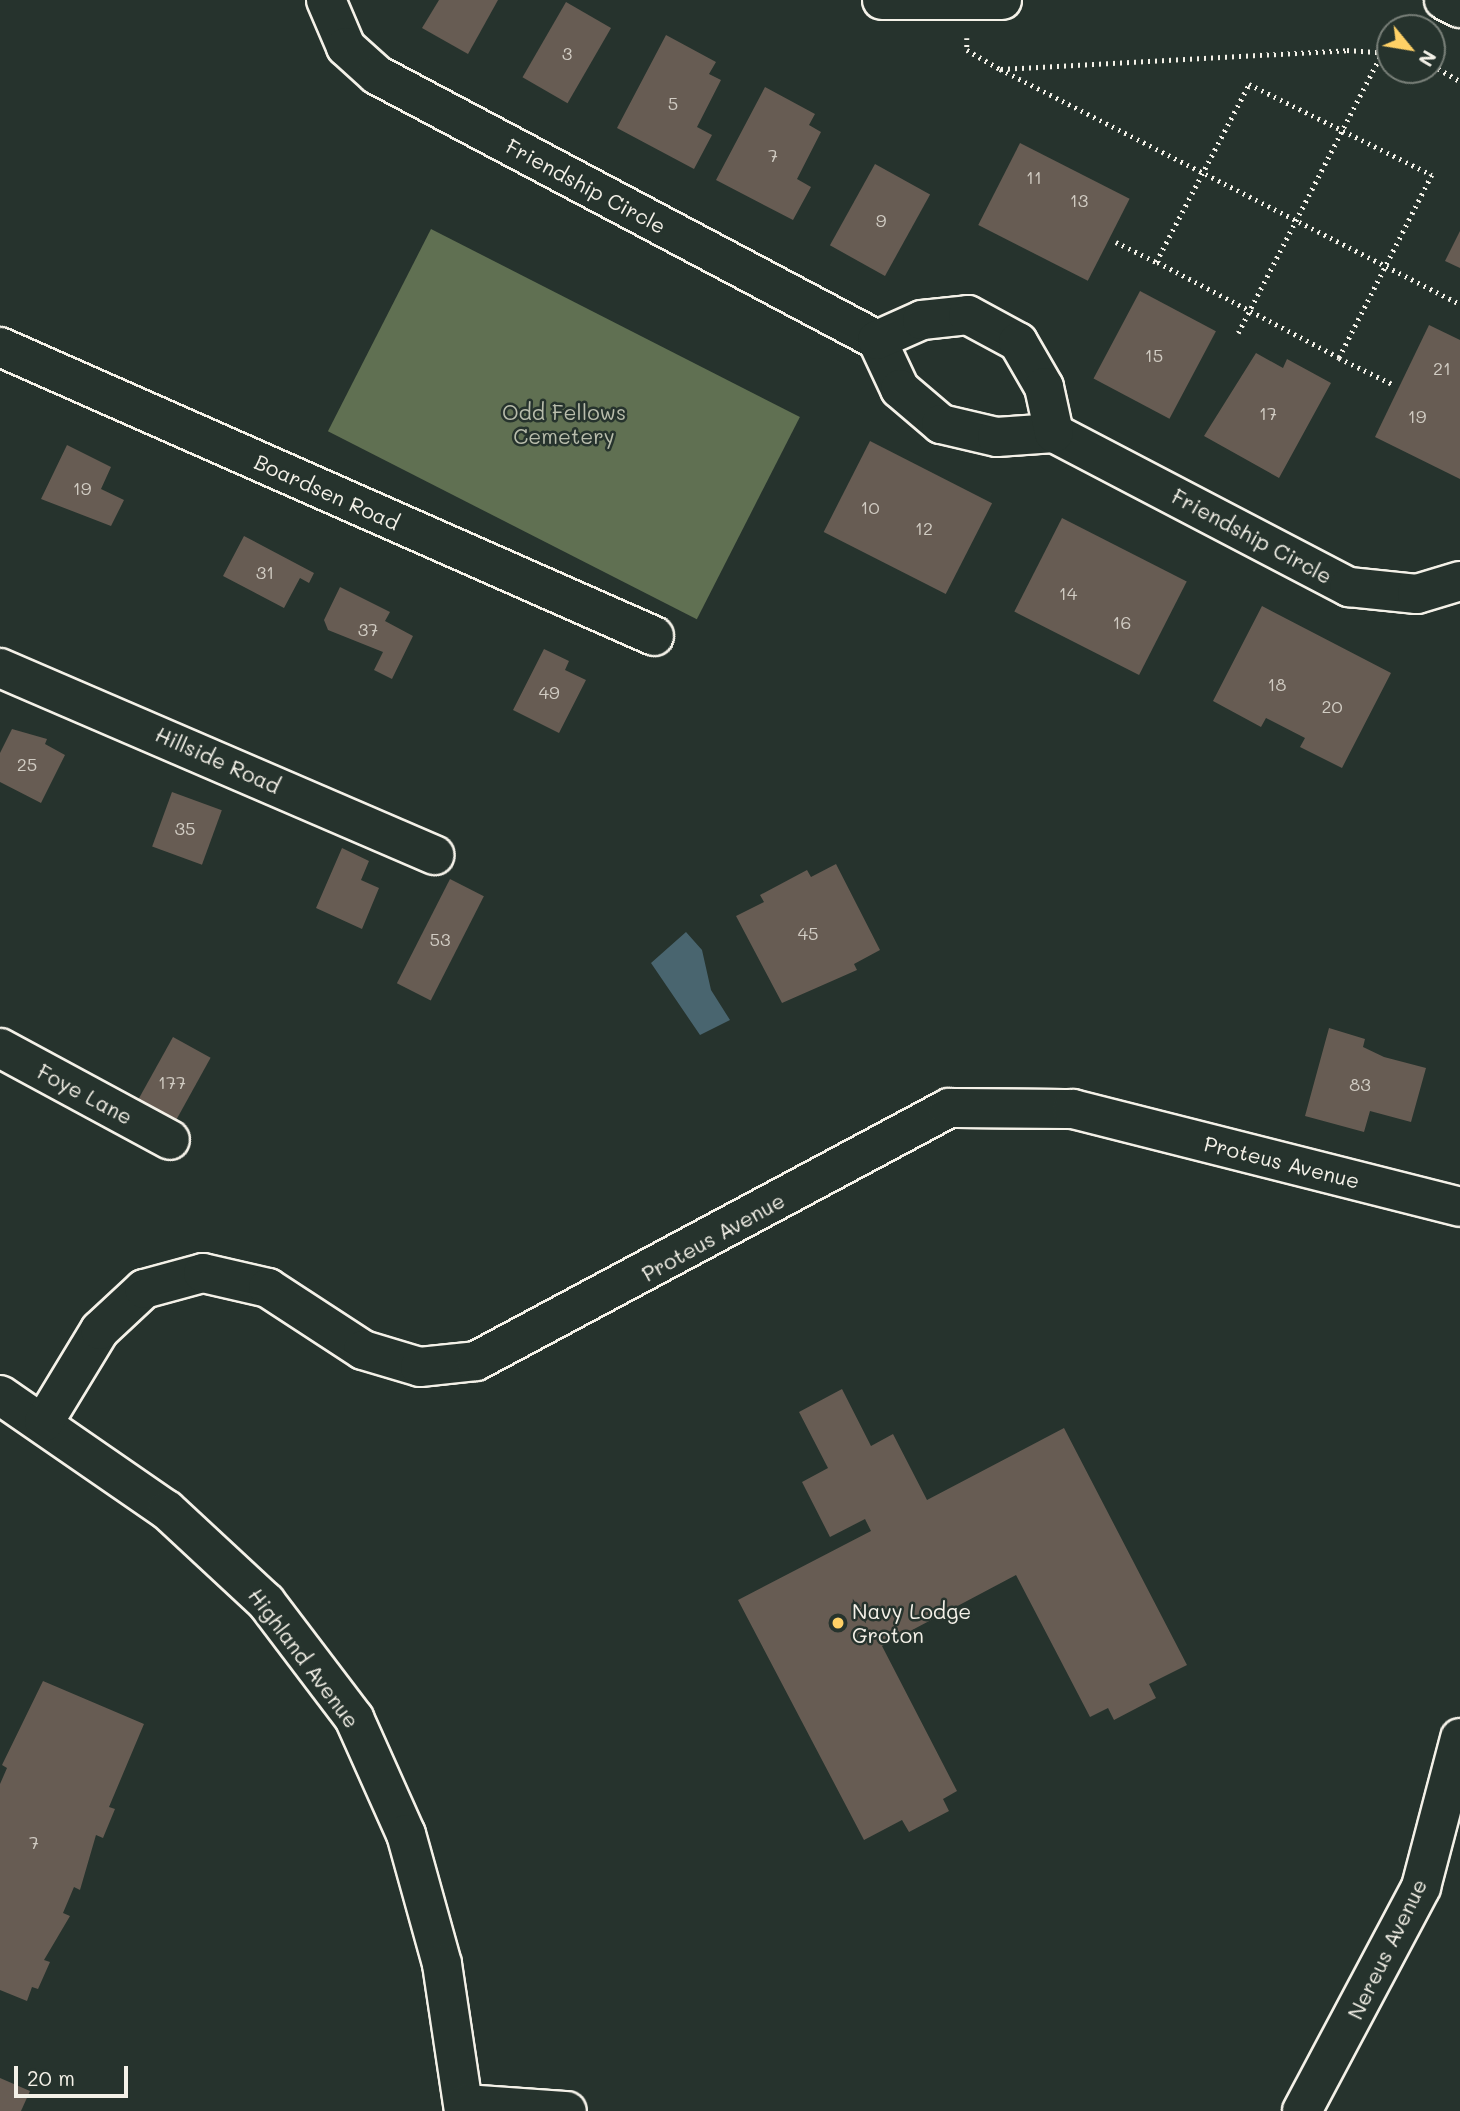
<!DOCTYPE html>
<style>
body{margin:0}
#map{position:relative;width:1460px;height:2111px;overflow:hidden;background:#26332d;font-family:Mali,sans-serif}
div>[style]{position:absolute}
.green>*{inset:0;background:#607052;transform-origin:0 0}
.water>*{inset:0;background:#49656f}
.building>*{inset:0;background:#675c53;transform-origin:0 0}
.path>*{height:4.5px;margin-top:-2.25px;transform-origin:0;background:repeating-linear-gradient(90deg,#f4f1e8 0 2px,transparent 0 7px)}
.roads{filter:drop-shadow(2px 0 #f4f1e8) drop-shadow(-2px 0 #f4f1e8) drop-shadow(0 2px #f4f1e8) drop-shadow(0 -2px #f4f1e8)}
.minor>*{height:38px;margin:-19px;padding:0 19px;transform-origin:19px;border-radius:19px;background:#26332d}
.dots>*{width:19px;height:19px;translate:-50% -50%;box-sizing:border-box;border:4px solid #26332d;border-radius:50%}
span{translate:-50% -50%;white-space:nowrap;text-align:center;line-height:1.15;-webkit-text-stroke:5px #26332d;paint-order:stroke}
.number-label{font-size:18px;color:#d1ccc3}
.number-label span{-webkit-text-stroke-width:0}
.street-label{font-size:21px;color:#f4f1e8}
.park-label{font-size:21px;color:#b9bdac}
.poi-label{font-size:21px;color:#f4f1e8}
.left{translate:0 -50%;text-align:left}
.north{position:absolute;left:1376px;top:14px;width:70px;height:70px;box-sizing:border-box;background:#26332d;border:2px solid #787f78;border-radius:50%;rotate:120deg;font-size:19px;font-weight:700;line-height:28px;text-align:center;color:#f4f1e8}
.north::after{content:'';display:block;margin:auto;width:24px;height:32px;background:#ffd166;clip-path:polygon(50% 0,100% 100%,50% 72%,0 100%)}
.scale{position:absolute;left:14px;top:2066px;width:114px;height:32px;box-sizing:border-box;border:4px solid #f4f1e8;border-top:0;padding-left:9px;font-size:21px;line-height:24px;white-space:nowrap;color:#f4f1e8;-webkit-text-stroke:5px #26332d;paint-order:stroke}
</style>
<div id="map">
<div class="green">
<i style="left:431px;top:229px;width:414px;height:227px;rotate:27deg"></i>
</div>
<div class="water">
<i style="clip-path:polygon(686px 932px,702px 950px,711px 990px,730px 1020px,700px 1035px,651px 963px)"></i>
</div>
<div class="building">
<i style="clip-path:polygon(439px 0,498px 0,468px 54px,422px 28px)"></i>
<i style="left:566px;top:2px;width:52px;height:87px;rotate:30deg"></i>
<i style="clip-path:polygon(666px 35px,716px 62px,709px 74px,721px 80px,697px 127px,712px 135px,694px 169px,617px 128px)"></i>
<i style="clip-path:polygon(765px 87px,815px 114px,809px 125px,821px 132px,797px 179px,811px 187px,793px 220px,716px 180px)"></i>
<i style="left:1020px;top:143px;width:123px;height:92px;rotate:27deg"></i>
<i style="left:875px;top:164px;width:63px;height:93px;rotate:29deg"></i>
<i style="clip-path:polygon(1460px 231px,1460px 268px,1445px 261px)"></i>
<i style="left:1140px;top:291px;width:86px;height:99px;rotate:28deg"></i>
<i style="clip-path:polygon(1429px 325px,1460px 340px,1460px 479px,1375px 437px)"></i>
<i style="clip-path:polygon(1256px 353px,1283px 368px,1287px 359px,1331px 383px,1279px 478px,1204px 436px)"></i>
<i style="left:870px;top:441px;width:137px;height:102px;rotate:27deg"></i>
<i style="clip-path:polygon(67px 445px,111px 467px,101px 489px,124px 500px,111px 526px,41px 499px)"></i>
<i style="left:1062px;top:518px;width:140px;height:105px;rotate:27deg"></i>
<i style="clip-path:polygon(244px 536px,314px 573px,309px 583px,300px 578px,284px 608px,223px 576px)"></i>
<i style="clip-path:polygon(340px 587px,390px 612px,385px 621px,413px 636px,392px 679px,374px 670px,383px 652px,328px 630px,324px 620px)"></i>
<i style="clip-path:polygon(1262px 606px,1391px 673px,1342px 768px,1300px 747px,1305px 738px,1266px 718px,1261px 727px,1213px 701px)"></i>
<i style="clip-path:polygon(544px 649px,569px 661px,565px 670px,586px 680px,559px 733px,513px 710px)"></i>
<i style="clip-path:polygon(12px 729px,47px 739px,45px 744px,65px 755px,41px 803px,0 782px,0 753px)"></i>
<i style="left:172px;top:792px;width:53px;height:58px;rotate:20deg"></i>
<i style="clip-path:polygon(342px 848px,369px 861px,361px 880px,379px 888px,362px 929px,316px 908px)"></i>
<i style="clip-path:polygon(836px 864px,880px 950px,854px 964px,857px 970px,782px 1003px,736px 916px,764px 902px,760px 895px,807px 870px,811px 877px)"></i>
<i style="left:450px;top:879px;width:38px;height:117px;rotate:27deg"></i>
<i style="clip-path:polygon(1329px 1028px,1365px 1039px,1363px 1047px,1384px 1057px,1426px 1068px,1411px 1122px,1370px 1111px,1364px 1132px,1305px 1116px)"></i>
<i style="left:173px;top:1037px;width:43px;height:77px;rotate:29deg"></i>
<i style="clip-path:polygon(842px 1389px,871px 1446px,893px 1434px,927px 1500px,1064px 1428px,1187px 1665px,1149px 1684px,1156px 1698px,1114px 1720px,1108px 1708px,1090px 1717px,1016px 1575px,882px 1646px,957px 1791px,943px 1799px,949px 1811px,909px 1832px,902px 1820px,864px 1840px,738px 1600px,871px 1531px,865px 1519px,830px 1537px,802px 1482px,828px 1468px,799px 1412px)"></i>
<i style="clip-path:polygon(43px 1681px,144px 1724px,109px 1807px,115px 1809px,103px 1838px,96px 1835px,80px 1890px,74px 1887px,63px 1913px,70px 1916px,44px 1960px,50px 1962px,38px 1989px,32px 1987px,27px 2001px,0 1990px,0 1784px,7px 1768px,2px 1765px)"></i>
<i style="clip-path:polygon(0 2078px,30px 2091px,21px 2111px,0 2111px)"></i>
</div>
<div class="path">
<i style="left:967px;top:38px;width:12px;rotate:90deg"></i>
<i style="left:967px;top:50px;width:38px;rotate:30deg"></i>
<i style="left:1000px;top:69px;width:517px;rotate:27.06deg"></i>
<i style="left:1432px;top:65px;width:32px;rotate:30deg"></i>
<i style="left:1001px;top:69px;width:347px;rotate:-3.1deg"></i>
<i style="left:1347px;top:50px;width:43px;rotate:4deg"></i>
<i style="left:1249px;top:84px;width:204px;rotate:26.4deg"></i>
<i style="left:1432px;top:175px;width:205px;rotate:116.9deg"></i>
<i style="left:1339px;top:358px;width:207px;rotate:-152.3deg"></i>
<i style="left:1156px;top:262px;width:201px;rotate:-62.4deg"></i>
<i style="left:1116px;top:242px;width:45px;rotate:26.6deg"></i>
<i style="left:1238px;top:333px;width:317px;rotate:-62.8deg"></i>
<i style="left:1339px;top:358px;width:61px;rotate:26.1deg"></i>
</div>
<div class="roads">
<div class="minor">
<i style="left:326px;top:0;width:51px;rotate:66.9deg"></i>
<i style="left:346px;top:47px;width:42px;rotate:42.1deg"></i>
<i style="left:377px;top:75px;width:566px;rotate:27.92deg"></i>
<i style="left:877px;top:340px;width:54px;rotate:64.9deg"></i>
<i style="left:900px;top:389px;width:54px;rotate:40.5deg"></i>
<i style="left:941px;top:424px;width:57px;rotate:13.1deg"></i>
<i style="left:997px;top:437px;width:57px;rotate:-4deg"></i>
<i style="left:1054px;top:433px;width:333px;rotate:27.6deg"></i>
<i style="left:1349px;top:587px;width:68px;rotate:5.9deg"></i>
<i style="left:1417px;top:594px;width:45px;rotate:-16.8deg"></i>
<i style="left:882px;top:0;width:120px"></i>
<i style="left:1444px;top:0;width:18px;rotate:27deg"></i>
<i style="left:877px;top:340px;width:49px;rotate:-24deg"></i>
<i style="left:922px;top:320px;width:46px;rotate:-6.2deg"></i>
<i style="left:968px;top:315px;width:57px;rotate:28.4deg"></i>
<i style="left:1018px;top:342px;width:52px;rotate:60deg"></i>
<i style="left:1044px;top:387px;width:47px;rotate:77.7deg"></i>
<i style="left:0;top:347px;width:715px;rotate:23.84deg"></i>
<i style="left:0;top:668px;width:473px;rotate:23.3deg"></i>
<i style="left:0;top:1048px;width:193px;rotate:28.4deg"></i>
<i style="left:0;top:1395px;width:203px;rotate:34.6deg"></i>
<i style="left:167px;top:1510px;width:135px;rotate:42.9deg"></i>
<i style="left:266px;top:1602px;width:146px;rotate:52.8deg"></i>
<i style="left:354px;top:1718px;width:127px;rotate:65.9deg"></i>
<i style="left:406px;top:1834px;width:135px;rotate:74.5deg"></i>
<i style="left:442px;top:1964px;width:149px;rotate:81.5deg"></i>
<i style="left:44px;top:1422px;width:108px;rotate:-58.7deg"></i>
<i style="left:100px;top:1330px;width:60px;rotate:-43deg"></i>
<i style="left:144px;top:1289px;width:61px;rotate:-15.2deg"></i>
<i style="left:203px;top:1273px;width:67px;rotate:13deg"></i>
<i style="left:268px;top:1288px;width:113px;rotate:33.1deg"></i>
<i style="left:363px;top:1350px;width:59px;rotate:16.6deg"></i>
<i style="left:420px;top:1367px;width:56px;rotate:-6.1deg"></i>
<i style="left:476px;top:1361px;width:536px;rotate:-28.14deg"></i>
<i style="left:949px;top:1108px;width:124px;rotate:0.5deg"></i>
<i style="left:1073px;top:1109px;width:399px;rotate:14.2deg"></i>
<i style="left:466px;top:2104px;width:101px;rotate:4deg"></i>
<i style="left:1302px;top:2111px;width:254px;rotate:-62deg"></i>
<i style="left:1421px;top:1887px;width:154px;rotate:-75.3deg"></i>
</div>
</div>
<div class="dots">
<i style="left:838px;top:1623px;background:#ffd166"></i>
</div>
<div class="number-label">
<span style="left:567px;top:53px">3</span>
<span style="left:673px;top:103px">5</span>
<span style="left:773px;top:155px">7</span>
<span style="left:1034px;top:177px">11</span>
<span style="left:1079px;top:200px">13</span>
<span style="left:881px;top:220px">9</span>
<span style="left:1154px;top:355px">15</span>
<span style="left:1442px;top:368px">21</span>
<span style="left:1268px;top:413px">17</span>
<span style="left:1417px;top:416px">19</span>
<span style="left:82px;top:488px">19</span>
<span style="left:870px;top:507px">10</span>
<span style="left:924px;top:528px">12</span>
<span style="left:265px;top:572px">31</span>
<span style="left:1068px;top:593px">14</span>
<span style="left:1122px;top:622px">16</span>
<span style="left:368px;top:629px">37</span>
<span style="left:1277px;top:684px">18</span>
<span style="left:549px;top:692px">49</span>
<span style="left:1332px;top:706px">20</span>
<span style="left:27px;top:764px">25</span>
<span style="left:185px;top:828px">35</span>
<span style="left:808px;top:933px">45</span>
<span style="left:440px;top:939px">53</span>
<span style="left:172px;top:1082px">177</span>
<span style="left:1360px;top:1084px">83</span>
<span style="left:34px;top:1842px">7</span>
</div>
<div class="street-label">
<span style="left:586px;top:186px;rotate:28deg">Friendship Circle</span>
<span style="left:327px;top:492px;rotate:24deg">Boardsen Road</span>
<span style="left:1252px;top:536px;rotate:28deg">Friendship Circle</span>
<span style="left:218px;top:760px;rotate:24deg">Hillside Road</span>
<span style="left:85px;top:1094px;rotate:28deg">Foye Lane</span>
<span style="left:1282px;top:1162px;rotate:14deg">Proteus Avenue</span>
<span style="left:713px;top:1237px;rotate:-29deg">Proteus Avenue</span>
<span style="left:304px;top:1658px;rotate:53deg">Highland Avenue</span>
<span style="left:1387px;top:1949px;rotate:-64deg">Nereus Avenue</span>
</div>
<div class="park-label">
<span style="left:564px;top:424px">Odd Fellows<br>Cemetery</span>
</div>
<div class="poi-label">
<span class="left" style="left:852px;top:1623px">Navy Lodge<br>Groton</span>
</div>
<div class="north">N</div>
<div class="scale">20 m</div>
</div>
